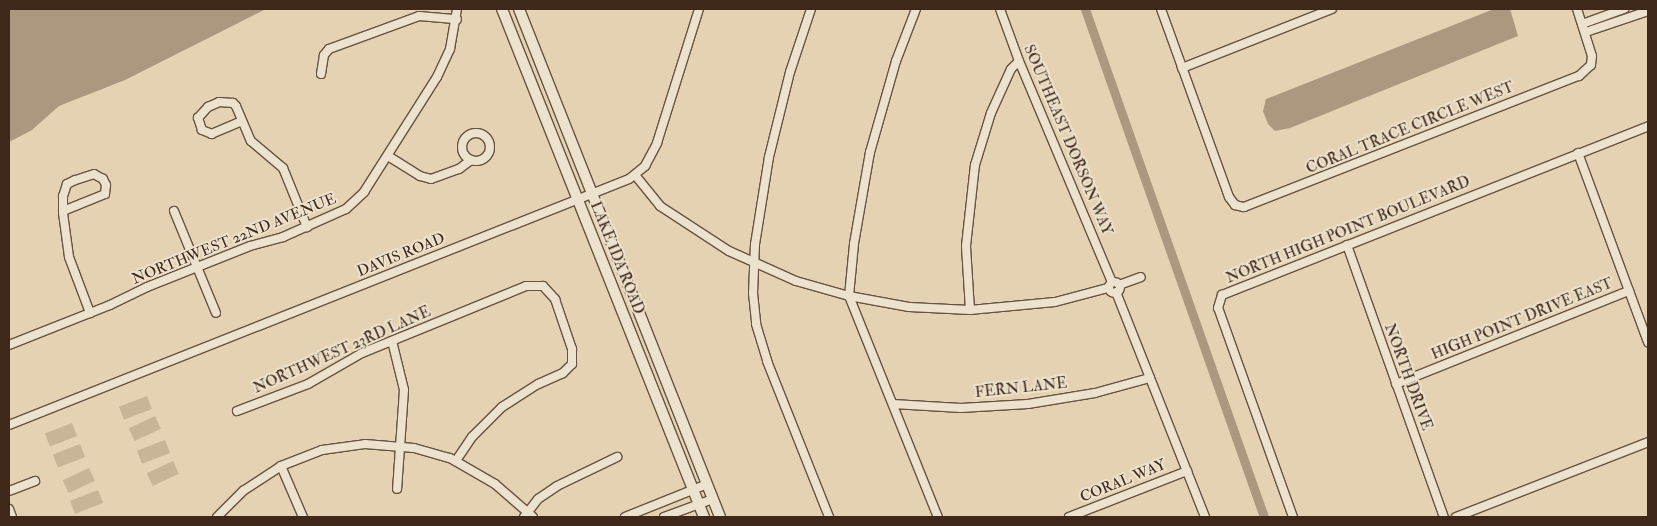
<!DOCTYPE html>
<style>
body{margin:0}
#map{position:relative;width:1657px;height:526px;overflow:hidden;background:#e4d2b2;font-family:"IM FELL Double Pica",serif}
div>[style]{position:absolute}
.green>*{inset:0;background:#c8b598;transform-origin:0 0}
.water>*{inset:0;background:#ac987e}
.canal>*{height:9px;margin:-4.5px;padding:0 4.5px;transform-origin:4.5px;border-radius:4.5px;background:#ac987e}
.roads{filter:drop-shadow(1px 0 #685240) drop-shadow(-1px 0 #685240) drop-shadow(0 1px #685240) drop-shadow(0 -1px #685240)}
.street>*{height:8px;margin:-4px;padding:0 4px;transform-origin:4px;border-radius:4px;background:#ede2cd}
.street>.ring{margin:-4px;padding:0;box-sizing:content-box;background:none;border:8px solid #ede2cd;border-radius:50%}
.secondary>*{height:10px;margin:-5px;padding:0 5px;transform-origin:5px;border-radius:5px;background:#ede2cd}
span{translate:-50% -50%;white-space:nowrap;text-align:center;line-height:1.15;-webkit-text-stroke:4px #ede2cd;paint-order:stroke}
.street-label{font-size:15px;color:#3f271a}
.frame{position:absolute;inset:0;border:10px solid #3f271a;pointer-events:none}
</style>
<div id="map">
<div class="green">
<i style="left:147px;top:396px;width:14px;height:30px;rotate:69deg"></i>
<i style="left:155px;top:416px;width:14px;height:29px;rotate:65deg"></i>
<i style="left:72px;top:423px;width:14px;height:29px;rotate:69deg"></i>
<i style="left:165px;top:440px;width:14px;height:30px;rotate:69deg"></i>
<i style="left:80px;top:444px;width:14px;height:29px;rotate:69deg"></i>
<i style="left:173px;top:461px;width:14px;height:29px;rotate:65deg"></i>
<i style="left:89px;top:468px;width:14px;height:29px;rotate:65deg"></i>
<i style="left:98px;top:490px;width:14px;height:30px;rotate:69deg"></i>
</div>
<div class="water">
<i style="clip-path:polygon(9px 9px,266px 9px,125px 80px,59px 106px,32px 130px,9px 142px)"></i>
<i style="clip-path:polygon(1494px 9px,1510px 9px,1518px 36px,1290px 128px,1275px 131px,1268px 124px,1263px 111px,1266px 99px)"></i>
</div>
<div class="canal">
<i style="left:1085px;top:9px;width:539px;rotate:70.59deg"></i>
</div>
<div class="roads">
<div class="street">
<i style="left:811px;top:9px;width:66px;rotate:108.4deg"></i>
<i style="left:790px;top:72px;width:88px;rotate:103.9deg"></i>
<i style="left:769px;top:157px;width:88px;rotate:99.1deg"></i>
<i style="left:755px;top:244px;width:49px;rotate:92.3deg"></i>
<i style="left:753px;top:293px;width:31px;rotate:84deg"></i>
<i style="left:756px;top:324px;width:39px;rotate:73deg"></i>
<i style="left:767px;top:361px;width:168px;rotate:68.3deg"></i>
<i style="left:916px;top:9px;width:56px;rotate:111deg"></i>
<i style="left:896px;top:61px;width:95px;rotate:105.9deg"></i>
<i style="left:870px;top:152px;width:93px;rotate:99.9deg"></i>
<i style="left:854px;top:244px;width:52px;rotate:95.5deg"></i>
<i style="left:849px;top:296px;width:238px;rotate:68.1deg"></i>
<i style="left:1000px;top:9px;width:55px;rotate:69.9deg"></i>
<i style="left:1019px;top:61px;width:240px;rotate:67.2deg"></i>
<i style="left:1161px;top:9px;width:200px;rotate:70.1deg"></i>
<i style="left:1229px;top:197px;width:10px;rotate:53deg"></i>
<i style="left:1235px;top:205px;width:9px;rotate:13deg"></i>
<i style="left:1244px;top:207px;width:360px;rotate:-21.4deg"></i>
<i style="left:1579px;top:76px;width:16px;rotate:-43deg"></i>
<i style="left:1591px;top:65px;width:9px;rotate:-84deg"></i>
<i style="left:1592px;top:56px;width:49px;rotate:-107.7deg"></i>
<i style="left:1582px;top:24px;width:45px;rotate:-19.7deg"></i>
<i style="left:1586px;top:32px;width:65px;rotate:-18.7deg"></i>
<i style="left:1182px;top:68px;width:161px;rotate:-21.5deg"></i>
<i style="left:321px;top:74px;width:19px;rotate:-81deg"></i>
<i style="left:324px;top:55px;width:8px;rotate:-50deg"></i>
<i style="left:329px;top:49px;width:96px;rotate:-20.1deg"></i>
<i style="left:419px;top:16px;width:38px;rotate:5deg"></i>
<i style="left:242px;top:121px;width:33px;rotate:157deg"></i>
<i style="left:212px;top:134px;width:11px;rotate:-158deg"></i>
<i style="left:202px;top:130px;width:13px;rotate:-108deg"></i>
<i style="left:198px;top:118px;width:15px;rotate:-48deg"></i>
<i style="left:208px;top:107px;width:12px;rotate:-24deg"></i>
<i style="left:219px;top:102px;width:14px;rotate:4deg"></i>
<i style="left:233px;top:103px;width:4px;rotate:45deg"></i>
<i style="left:236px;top:106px;width:38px;rotate:67deg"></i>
<i style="left:251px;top:141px;width:42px;rotate:40.2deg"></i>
<i style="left:283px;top:168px;width:64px;rotate:67.9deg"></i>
<i class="ring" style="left:462px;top:133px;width:20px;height:20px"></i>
<i style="left:1578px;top:153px;width:202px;rotate:69.7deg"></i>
<i style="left:388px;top:156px;width:38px;rotate:32deg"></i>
<i style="left:420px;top:176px;width:11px;rotate:15deg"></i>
<i style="left:431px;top:179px;width:30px;rotate:-20deg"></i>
<i style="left:459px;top:169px;width:15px;rotate:-37deg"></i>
<i style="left:635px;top:175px;width:40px;rotate:51deg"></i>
<i style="left:660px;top:206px;width:82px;rotate:33.1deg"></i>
<i style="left:729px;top:251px;width:73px;rotate:24.1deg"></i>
<i style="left:796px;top:281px;width:55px;rotate:15.8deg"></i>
<i style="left:849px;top:296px;width:61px;rotate:10.4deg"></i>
<i style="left:909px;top:307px;width:61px;rotate:2.8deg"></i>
<i style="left:970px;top:310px;width:85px;rotate:-5.4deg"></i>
<i style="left:1055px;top:302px;width:55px;rotate:-14.8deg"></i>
<i style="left:63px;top:211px;width:45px;rotate:-22deg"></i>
<i style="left:105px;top:194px;width:9px;rotate:-84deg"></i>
<i style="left:106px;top:185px;width:7px;rotate:-117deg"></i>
<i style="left:103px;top:179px;width:10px;rotate:-151deg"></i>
<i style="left:94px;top:174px;width:20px;rotate:162deg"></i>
<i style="left:75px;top:180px;width:9px;rotate:153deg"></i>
<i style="left:67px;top:184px;width:13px;rotate:108deg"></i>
<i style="left:63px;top:196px;width:17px;rotate:90deg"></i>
<i style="left:63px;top:213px;width:44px;rotate:82.2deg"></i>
<i style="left:69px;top:257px;width:60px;rotate:69.4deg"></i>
<i style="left:174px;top:211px;width:110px;rotate:67.6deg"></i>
<i style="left:1347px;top:245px;width:289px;rotate:70.4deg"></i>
<i class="ring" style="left:1108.5px;top:281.5px;width:3px;height:3px"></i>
<i style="left:1119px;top:285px;width:23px;rotate:-20deg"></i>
<i style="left:1116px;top:292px;width:242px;rotate:68.4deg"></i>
<i style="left:970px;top:310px;width:64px;rotate:-93.6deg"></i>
<i style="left:966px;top:246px;width:81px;rotate:-83.7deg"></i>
<i style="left:975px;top:165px;width:54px;rotate:-72.9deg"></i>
<i style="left:991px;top:113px;width:48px;rotate:-65.6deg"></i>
<i style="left:1011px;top:69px;width:11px;rotate:-45deg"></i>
<i style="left:392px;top:341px;width:50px;rotate:76.2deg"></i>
<i style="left:404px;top:390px;width:99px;rotate:94deg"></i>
<i style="left:9px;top:345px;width:109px;rotate:-21.6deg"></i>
<i style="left:110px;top:305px;width:41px;rotate:-25.9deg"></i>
<i style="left:147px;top:287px;width:111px;rotate:-21.7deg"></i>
<i style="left:250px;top:246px;width:34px;rotate:-15deg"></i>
<i style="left:283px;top:237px;width:69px;rotate:-24deg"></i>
<i style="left:346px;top:209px;width:25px;rotate:-43deg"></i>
<i style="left:364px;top:192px;width:136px;rotate:-57.6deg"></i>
<i style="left:437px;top:77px;width:31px;rotate:-65deg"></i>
<i style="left:450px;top:49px;width:41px;rotate:-80.1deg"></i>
<i style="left:1396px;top:384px;width:251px;rotate:-21.8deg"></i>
<i style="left:893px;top:404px;width:68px;rotate:3.4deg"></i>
<i style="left:961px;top:408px;width:67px;rotate:-3.4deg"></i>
<i style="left:1028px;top:404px;width:68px;rotate:-9.3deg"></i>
<i style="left:1095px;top:393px;width:57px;rotate:-15.3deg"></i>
<i style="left:237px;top:411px;width:76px;rotate:-20.8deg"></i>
<i style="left:308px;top:384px;width:62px;rotate:-29.9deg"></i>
<i style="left:362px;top:353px;width:177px;rotate:-22.2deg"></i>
<i style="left:526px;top:286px;width:17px"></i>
<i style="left:543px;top:286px;width:18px;rotate:47deg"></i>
<i style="left:555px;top:299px;width:53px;rotate:71.2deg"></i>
<i style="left:572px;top:349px;width:15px;rotate:90deg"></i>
<i style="left:572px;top:364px;width:13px;rotate:135deg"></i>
<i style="left:563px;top:373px;width:27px;rotate:156deg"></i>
<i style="left:538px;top:384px;width:43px;rotate:147.4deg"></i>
<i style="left:502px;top:407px;width:42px;rotate:135deg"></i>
<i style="left:472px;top:437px;width:29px;rotate:124deg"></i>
<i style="left:9px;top:425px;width:667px;rotate:-21.64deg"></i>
<i style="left:629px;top:179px;width:21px;rotate:-39deg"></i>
<i style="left:645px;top:166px;width:26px;rotate:-62deg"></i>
<i style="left:657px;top:143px;width:140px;rotate:-72.6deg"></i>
<i style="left:281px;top:466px;width:56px;rotate:66.7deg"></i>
<i style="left:9px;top:491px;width:28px;rotate:-21deg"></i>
<i style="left:9px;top:509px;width:9px;rotate:69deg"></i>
<i style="left:217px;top:517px;width:37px;rotate:-45deg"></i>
<i style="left:243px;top:491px;width:45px;rotate:-33.3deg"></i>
<i style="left:281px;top:466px;width:44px;rotate:-21.3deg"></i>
<i style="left:322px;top:450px;width:43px;rotate:-7.9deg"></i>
<i style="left:365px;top:444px;width:49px;rotate:4.7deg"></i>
<i style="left:414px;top:448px;width:37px;rotate:16deg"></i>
<i style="left:450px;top:458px;width:52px;rotate:30deg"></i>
<i style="left:495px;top:484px;width:50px;rotate:41deg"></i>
<i style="left:524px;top:517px;width:23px;rotate:-52deg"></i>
<i style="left:538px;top:499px;width:23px;rotate:-34deg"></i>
<i style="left:557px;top:486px;width:67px;rotate:-25.8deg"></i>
<i style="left:625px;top:517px;width:88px;rotate:-21.9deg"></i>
<i style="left:664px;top:517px;width:52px;rotate:-20.2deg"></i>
<i style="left:1069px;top:517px;width:127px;rotate:-21.3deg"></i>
<i style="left:1293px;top:517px;width:222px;rotate:-109.7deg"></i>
<i style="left:1218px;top:308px;width:14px;rotate:-73deg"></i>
<i style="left:1222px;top:295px;width:458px;rotate:-21.6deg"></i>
<i style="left:1456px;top:517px;width:206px;rotate:-21.3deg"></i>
</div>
<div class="secondary">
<i style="left:502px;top:9px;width:547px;rotate:68.32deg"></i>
<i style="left:519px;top:9px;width:546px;rotate:68.41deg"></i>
</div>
</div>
<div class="street-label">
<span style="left:1410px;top:128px;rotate:-22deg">CORAL TRACE CIRCLE WEST</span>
<span style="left:1068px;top:140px;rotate:67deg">SOUTHEAST DORSON WAY</span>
<span style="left:1348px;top:230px;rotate:-22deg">NORTH HIGH POINT BOULEVARD</span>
<span style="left:234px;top:239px;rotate:-22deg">NORTHWEST 22ND AVENUE</span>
<span style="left:401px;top:255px;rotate:-22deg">DAVIS ROAD</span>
<span style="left:617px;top:258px;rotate:68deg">LAKE IDA ROAD</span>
<span style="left:1522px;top:319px;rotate:-22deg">HIGH POINT DRIVE EAST</span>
<span style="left:342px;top:350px;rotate:-24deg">NORTHWEST 23RD LANE</span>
<span style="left:1408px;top:377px;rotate:70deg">NORTH DRIVE</span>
<span style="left:1021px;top:388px;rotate:-6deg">FERN LANE</span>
<span style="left:1123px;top:481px;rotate:-22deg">CORAL WAY</span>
</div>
<div class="frame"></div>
</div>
